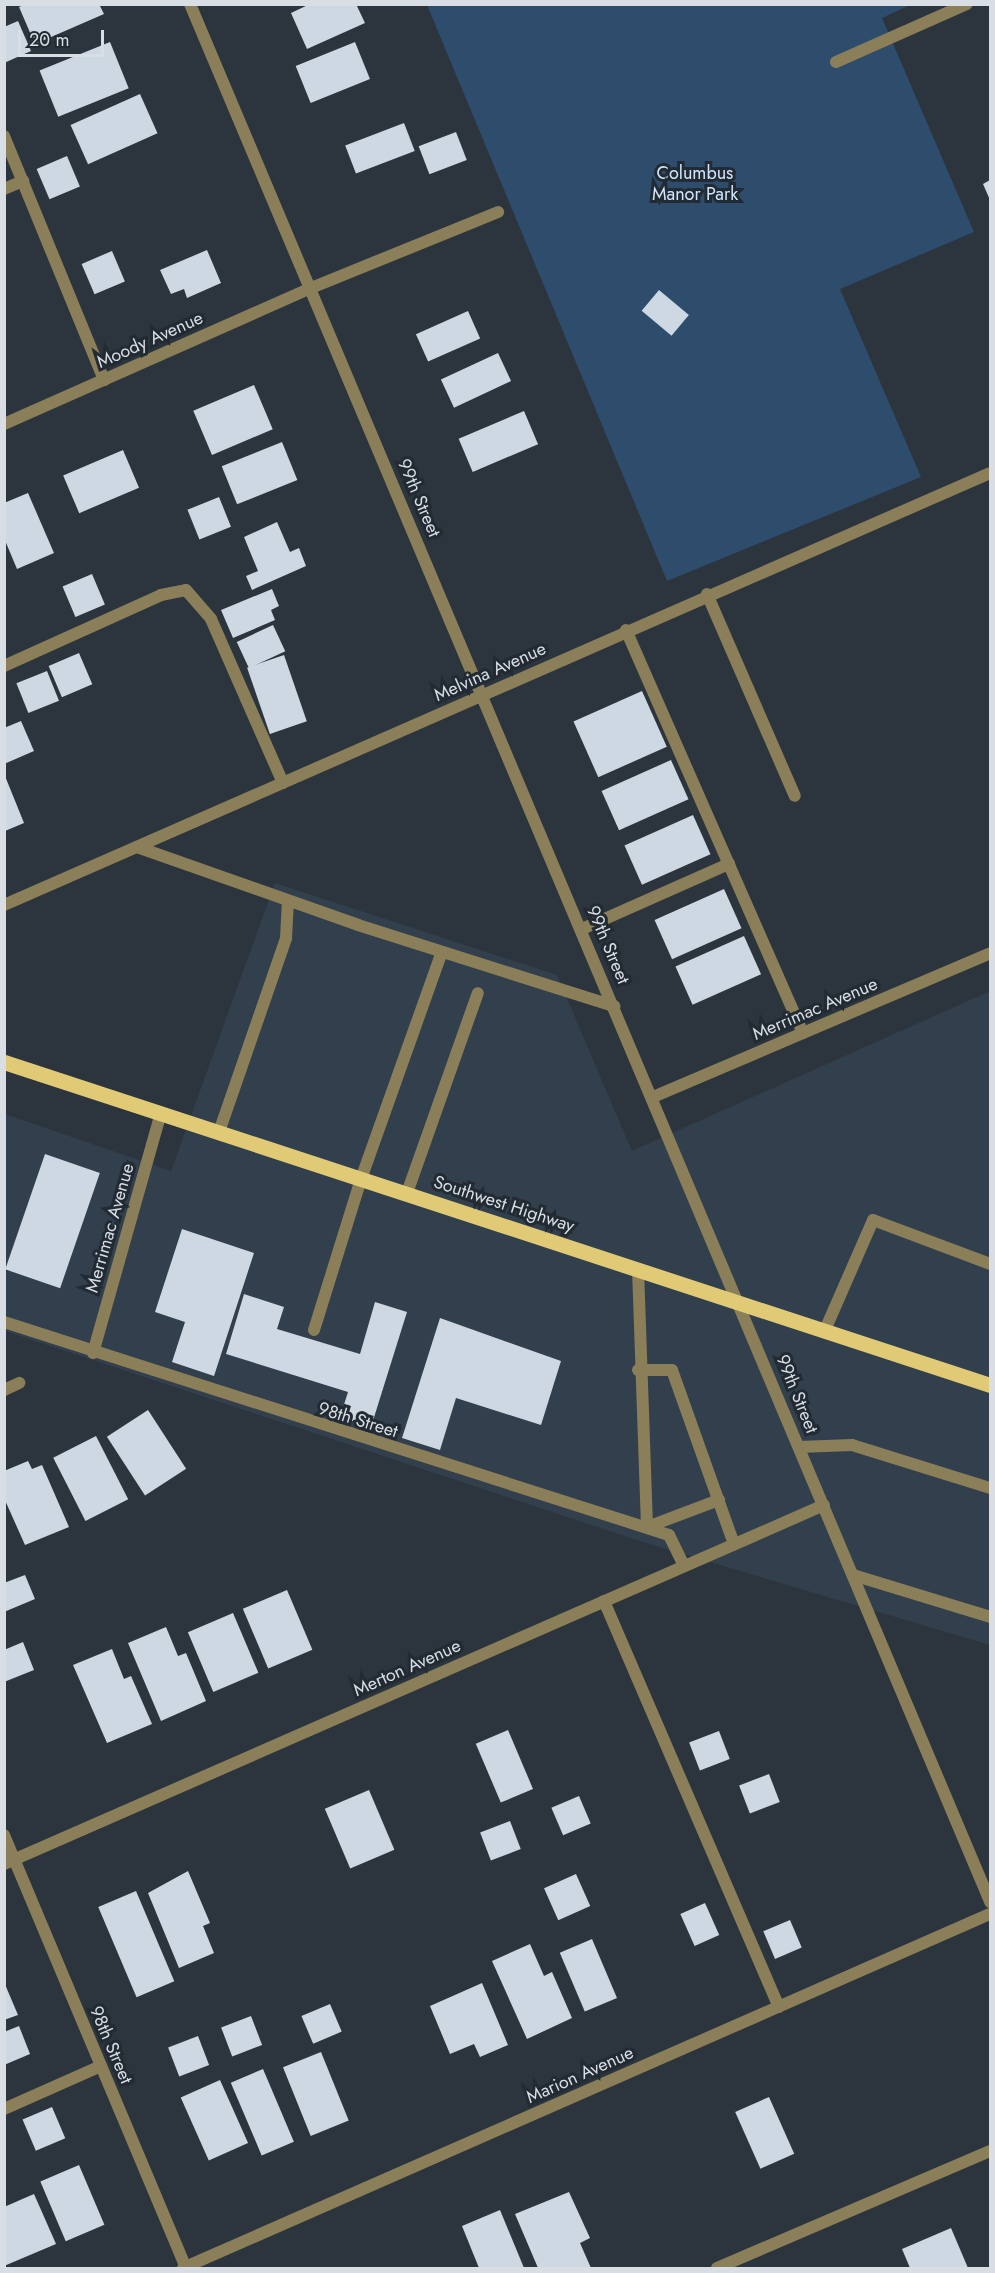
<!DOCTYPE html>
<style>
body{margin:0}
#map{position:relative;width:995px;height:2273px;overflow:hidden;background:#2c343d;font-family:Jost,sans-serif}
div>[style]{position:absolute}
.built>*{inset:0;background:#323f4d}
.green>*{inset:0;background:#2e4c6c}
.building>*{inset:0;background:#cdd8e3;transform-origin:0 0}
.lane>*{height:12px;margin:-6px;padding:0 6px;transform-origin:6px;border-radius:6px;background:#8a7f58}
.street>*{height:12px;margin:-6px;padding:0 6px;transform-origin:6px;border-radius:6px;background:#8a7f58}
.primary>*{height:15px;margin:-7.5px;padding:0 7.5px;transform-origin:7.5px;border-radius:7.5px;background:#e1ca76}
span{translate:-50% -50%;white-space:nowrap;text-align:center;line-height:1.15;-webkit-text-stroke:6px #222a33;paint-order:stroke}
.park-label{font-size:18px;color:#d1e6fd}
.street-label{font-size:18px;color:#d9dee4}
.frame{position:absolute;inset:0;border:6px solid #d9dee4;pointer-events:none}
.scale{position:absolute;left:18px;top:30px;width:86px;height:27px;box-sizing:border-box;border:3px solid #d9dee4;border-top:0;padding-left:8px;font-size:18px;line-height:21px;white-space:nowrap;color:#d9dee4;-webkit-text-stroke:4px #222a33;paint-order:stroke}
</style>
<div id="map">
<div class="built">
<i style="clip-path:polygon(275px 883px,557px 975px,632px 1151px,990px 991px,990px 1645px,646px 1543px,5px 1331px,5px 1114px,171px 1171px)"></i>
</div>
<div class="green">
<i style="clip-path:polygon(427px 5px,910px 5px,882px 18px,974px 232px,840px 289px,921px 477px,667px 581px)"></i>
</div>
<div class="building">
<i style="clip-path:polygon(26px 4px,99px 4px,104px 14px,35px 44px,19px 7px)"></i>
<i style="clip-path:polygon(310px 4px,356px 4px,365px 23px,307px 49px,291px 13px)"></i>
<i style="clip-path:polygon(18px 21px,31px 51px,4px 63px,4px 27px)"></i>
<i style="left:110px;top:42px;width:50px;height:76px;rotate:68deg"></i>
<i style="left:355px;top:42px;width:40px;height:64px;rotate:68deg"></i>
<i style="left:140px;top:94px;width:43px;height:76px;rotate:66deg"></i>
<i style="left:404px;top:123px;width:30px;height:63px;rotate:69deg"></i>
<i style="left:456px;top:132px;width:30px;height:40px;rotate:69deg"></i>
<i style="left:67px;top:156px;width:33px;height:33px;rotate:67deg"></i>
<i style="clip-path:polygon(990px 180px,990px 200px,983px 184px)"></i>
<i style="clip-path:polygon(207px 250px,221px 283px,187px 298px,184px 289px,171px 294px,160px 270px)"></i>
<i style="left:112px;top:251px;width:33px;height:33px;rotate:67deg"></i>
<i style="left:659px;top:290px;width:39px;height:27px;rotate:40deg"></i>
<i style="left:468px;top:311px;width:30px;height:57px;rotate:66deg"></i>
<i style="left:498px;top:353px;width:31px;height:63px;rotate:65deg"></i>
<i style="left:254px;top:385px;width:48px;height:66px;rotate:67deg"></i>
<i style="left:524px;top:411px;width:36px;height:71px;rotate:67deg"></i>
<i style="left:282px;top:442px;width:41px;height:65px;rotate:68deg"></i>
<i style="left:123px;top:450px;width:41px;height:65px;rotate:67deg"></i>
<i style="clip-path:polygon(28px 493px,54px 553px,17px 569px,4px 538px,4px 503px)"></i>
<i style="left:219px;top:497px;width:32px;height:34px;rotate:68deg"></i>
<i style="clip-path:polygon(277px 522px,290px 552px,299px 548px,306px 566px,252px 590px,246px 576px,258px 571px,244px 537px)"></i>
<i style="left:92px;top:574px;width:33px;height:32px;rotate:67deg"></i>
<i style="clip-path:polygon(272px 589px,279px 606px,271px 610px,275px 620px,233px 638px,221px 610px)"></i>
<i style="left:273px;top:625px;width:29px;height:40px;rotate:65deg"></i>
<i style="left:79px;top:653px;width:34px;height:33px;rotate:67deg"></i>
<i style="left:284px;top:655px;width:70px;height:39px;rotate:71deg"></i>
<i style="left:47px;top:671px;width:32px;height:33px;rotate:68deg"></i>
<i style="left:642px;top:691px;width:61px;height:75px;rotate:66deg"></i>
<i style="clip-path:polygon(21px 721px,34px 751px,4px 764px,4px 728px)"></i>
<i style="left:671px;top:760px;width:43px;height:76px;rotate:66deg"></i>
<i style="clip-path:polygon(5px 776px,24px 823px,5px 831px)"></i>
<i style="left:693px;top:815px;width:43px;height:75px;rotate:66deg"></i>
<i style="left:724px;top:889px;width:43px;height:76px;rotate:66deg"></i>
<i style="left:744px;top:936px;width:42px;height:75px;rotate:66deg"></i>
<i style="left:45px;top:1154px;width:58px;height:122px;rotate:19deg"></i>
<i style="clip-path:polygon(182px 1229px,254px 1253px,214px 1376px,172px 1362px,185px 1322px,155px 1312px)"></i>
<i style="clip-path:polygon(244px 1294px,284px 1307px,277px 1329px,360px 1354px,375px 1302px,407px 1312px,371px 1427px,340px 1417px,348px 1392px,226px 1354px)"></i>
<i style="clip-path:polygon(440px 1318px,561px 1361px,541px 1425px,456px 1398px,440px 1450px,402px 1438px)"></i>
<i style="left:148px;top:1410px;width:70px;height:49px;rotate:57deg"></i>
<i style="left:96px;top:1436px;width:71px;height:48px;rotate:63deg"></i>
<i style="clip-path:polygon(28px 1461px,32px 1469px,42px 1465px,69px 1527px,25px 1545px,4px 1498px,4px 1471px)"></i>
<i style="clip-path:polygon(25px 1575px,35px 1599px,4px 1612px,4px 1583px)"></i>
<i style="left:287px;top:1590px;width:65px;height:48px;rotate:67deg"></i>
<i style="left:233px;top:1613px;width:65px;height:49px;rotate:67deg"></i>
<i style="clip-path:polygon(166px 1627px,178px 1656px,186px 1653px,206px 1701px,161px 1721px,128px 1643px)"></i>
<i style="clip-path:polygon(23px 1642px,34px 1670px,4px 1682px,4px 1650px)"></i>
<i style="clip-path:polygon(112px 1649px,124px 1679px,131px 1676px,152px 1724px,107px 1743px,73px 1665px)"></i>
<i style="left:508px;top:1730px;width:64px;height:35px;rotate:67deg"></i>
<i style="left:719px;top:1731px;width:30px;height:32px;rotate:69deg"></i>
<i style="left:769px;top:1774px;width:30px;height:32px;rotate:69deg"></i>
<i style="left:369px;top:1790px;width:65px;height:48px;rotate:67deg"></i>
<i style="left:579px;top:1796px;width:30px;height:30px;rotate:67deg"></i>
<i style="left:510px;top:1821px;width:30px;height:32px;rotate:69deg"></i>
<i style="clip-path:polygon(188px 1871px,210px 1923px,203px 1926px,214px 1953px,179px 1968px,148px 1893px)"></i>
<i style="left:576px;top:1874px;width:35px;height:35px;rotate:66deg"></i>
<i style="left:136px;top:1891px;width:98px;height:41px;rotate:67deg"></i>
<i style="left:705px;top:1903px;width:35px;height:27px;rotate:66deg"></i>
<i style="left:790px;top:1920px;width:30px;height:29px;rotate:67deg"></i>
<i style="left:592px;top:1939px;width:64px;height:35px;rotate:67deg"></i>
<i style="clip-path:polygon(530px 1944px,544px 1976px,552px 1972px,572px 2018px,527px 2039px,492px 1961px)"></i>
<i style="clip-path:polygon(4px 1982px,18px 2015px,4px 2020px)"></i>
<i style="clip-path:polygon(482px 1983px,508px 2045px,480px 2057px,474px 2044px,450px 2054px,430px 2006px)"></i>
<i style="left:330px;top:2004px;width:30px;height:31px;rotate:67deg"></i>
<i style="left:251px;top:2016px;width:31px;height:32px;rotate:69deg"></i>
<i style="clip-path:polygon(19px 2026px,30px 2054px,4px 2065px,4px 2032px)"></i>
<i style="left:198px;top:2036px;width:31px;height:32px;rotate:69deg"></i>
<i style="left:321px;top:2052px;width:74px;height:41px;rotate:68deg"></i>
<i style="left:263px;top:2069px;width:79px;height:35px;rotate:67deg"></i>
<i style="left:220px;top:2080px;width:69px;height:43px;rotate:66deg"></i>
<i style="left:769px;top:2097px;width:62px;height:37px;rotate:66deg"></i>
<i style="left:52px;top:2107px;width:34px;height:32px;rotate:67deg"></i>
<i style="left:79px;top:2165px;width:65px;height:42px;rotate:67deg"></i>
<i style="clip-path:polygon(569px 2192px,590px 2238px,580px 2243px,591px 2268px,538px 2268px,515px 2214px)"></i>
<i style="clip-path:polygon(34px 2194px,56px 2244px,4px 2266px,4px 2207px)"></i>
<i style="clip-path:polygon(500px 2210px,524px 2268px,479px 2268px,462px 2226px)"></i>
<i style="clip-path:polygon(951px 2228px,968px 2268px,910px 2268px,902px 2249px)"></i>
</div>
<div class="lane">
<i style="left:4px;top:136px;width:264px;rotate:67.7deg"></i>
<i style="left:4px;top:189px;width:21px;rotate:-23deg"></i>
<i style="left:311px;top:288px;width:202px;rotate:-22.1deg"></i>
<i style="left:707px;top:594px;width:220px;rotate:66.5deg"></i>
<i style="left:626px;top:630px;width:440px;rotate:66.3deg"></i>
<i style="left:4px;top:666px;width:172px;rotate:-24.3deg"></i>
<i style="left:161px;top:595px;width:25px;rotate:-11deg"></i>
<i style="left:186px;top:590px;width:38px;rotate:49deg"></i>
<i style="left:211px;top:619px;width:179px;rotate:66.3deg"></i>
<i style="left:137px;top:847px;width:234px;rotate:19.4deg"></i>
<i style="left:358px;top:925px;width:269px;rotate:17.6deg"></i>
<i style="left:582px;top:929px;width:161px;rotate:-23.9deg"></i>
<i style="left:219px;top:1132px;width:205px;rotate:-70.9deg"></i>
<i style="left:286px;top:938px;width:37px;rotate:-87deg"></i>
<i style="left:407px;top:1193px;width:212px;rotate:-70.5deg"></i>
<i style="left:638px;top:1269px;width:258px;rotate:88deg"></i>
<i style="left:647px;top:1527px;width:77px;rotate:-20.6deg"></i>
<i style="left:4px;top:1322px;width:698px;rotate:17.76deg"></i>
<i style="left:669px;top:1535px;width:34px;rotate:64deg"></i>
<i style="left:314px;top:1330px;width:158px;rotate:-72.7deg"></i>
<i style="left:361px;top:1179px;width:241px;rotate:-70.4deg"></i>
<i style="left:825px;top:1330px;width:120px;rotate:-66.4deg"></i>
<i style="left:873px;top:1220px;width:125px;rotate:20.6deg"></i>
<i style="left:638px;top:1370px;width:34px"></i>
<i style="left:672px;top:1370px;width:185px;rotate:70.4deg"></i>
<i style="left:799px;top:1447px;width:53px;rotate:-2.2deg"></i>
<i style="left:852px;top:1445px;width:145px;rotate:17.3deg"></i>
<i style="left:853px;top:1575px;width:143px;rotate:17deg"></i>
<i style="left:604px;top:1601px;width:442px;rotate:66.7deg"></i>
<i style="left:4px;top:2109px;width:106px;rotate:-23.9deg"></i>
<i style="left:717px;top:2268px;width:297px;rotate:-23.2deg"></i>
</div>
<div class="street">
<i style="left:190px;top:4px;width:2060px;rotate:67.14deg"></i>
<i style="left:836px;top:62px;width:143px;rotate:-23.9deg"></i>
<i style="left:4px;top:424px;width:336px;rotate:-23.9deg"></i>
<i style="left:4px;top:905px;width:1076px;rotate:-23.66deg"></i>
<i style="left:653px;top:1097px;width:366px;rotate:-23.1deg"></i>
<i style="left:93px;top:1353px;width:249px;rotate:-74.2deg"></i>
<i style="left:4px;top:1390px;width:17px;rotate:-25deg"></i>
<i style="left:4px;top:1835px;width:470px;rotate:67.2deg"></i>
<i style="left:4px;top:1864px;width:895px;rotate:-23.64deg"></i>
<i style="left:183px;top:2268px;width:881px;rotate:-23.69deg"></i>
</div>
<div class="primary">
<i style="left:4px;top:1062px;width:1038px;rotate:18.14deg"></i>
</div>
<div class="park-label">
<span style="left:695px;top:184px">Columbus<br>Manor Park</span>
</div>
<div class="street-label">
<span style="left:150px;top:340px;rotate:-24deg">Moody Avenue</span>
<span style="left:419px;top:498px;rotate:67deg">99th Street</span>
<span style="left:490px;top:672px;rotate:-24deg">Melvina Avenue</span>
<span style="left:608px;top:945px;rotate:67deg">99th Street</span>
<span style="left:815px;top:1009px;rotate:-23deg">Merrimac Avenue</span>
<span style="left:504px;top:1204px;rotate:18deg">Southwest Highway</span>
<span style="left:110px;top:1228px;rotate:-74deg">Merrimac Avenue</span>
<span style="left:797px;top:1394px;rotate:68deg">99th Street</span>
<span style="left:358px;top:1420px;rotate:17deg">98th Street</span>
<span style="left:407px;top:1668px;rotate:-24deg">Merton Avenue</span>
<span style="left:111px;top:2045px;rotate:67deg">98th Street</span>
<span style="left:580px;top:2075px;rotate:-24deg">Marion Avenue</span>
</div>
<div class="frame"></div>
<div class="scale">20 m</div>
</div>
